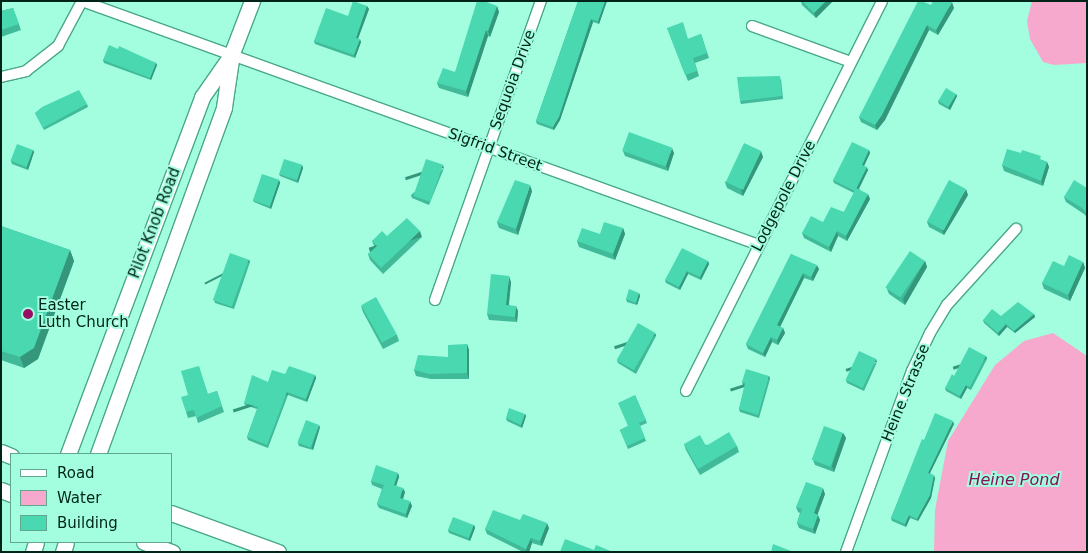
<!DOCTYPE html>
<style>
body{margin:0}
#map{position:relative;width:1088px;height:553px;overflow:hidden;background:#a2fedf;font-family:"DejaVu Sans",sans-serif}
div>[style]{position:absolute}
.water>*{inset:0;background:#f6a9cc}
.roads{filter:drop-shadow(1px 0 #4aa78c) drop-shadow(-1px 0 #4aa78c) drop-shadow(0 1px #4aa78c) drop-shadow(0 -1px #4aa78c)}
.street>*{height:10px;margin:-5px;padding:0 5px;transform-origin:5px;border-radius:5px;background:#fff}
.secondary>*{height:15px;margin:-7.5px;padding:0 7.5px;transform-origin:7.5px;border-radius:7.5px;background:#fff}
.wall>*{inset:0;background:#40ba98}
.shaded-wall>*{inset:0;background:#34977c;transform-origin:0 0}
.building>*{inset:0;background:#4ad8b1;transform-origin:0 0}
.dots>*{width:14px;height:14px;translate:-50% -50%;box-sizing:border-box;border:2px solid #a2fedf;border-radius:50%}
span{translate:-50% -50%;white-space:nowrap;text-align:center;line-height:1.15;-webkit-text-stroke:4px #a2fedf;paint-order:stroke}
.street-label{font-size:15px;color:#00241a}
.poi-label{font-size:15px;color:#00241a}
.left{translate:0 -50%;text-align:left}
.water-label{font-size:16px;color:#851356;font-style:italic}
.frame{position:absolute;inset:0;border:2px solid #00241a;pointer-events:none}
.legend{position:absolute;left:10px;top:453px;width:162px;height:90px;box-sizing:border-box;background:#a2fedf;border:1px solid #61a790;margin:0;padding:6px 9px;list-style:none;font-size:15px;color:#00241a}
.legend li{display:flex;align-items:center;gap:10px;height:25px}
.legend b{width:25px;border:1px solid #61a790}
</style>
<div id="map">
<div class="water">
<i style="clip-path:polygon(1032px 1px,1087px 1px,1087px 63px,1054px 65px,1043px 62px,1030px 39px,1027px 21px)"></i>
<i style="clip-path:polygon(1053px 333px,1087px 356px,1087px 552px,934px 552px,935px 510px,948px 441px,995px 365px,1024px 341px)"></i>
</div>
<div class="roads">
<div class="street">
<i style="left:82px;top:1px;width:720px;rotate:19.82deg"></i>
<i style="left:752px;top:26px;width:105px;rotate:20deg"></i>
<i style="left:1px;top:77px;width:26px;rotate:-13deg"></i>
<i style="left:26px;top:71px;width:41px;rotate:-38deg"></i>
<i style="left:58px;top:46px;width:51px;rotate:-61.9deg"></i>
<i style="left:435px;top:300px;width:317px;rotate:-70.5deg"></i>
<i style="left:686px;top:391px;width:436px;rotate:-63.3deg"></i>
<i style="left:846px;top:552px;width:193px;rotate:-70deg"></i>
<i style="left:912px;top:371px;width:42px;rotate:-64.7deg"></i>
<i style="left:930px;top:333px;width:33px;rotate:-59deg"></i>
<i style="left:947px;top:305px;width:103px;rotate:-47.8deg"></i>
</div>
<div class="secondary">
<i style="left:1px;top:452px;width:11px;rotate:22deg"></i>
<i style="left:68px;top:454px;width:381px;rotate:-69.4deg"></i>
<i style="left:202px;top:97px;width:49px;rotate:-55deg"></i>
<i style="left:98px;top:454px;width:369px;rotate:-70deg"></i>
<i style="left:224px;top:107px;width:55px;rotate:-81.6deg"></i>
<i style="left:232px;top:53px;width:56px;rotate:-69deg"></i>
<i style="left:1px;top:490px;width:11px;rotate:22deg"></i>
<i style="left:171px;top:513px;width:114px;rotate:20deg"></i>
<i style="left:144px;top:542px;width:30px;rotate:20deg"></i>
<i style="left:33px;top:552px;width:10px;rotate:-73deg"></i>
<i style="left:63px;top:552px;width:10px;rotate:-73deg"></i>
</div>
</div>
<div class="wall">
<i style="clip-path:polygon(578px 1px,607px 1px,599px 24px,593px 22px,560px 120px,554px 130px,537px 124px,536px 121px)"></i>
<i style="clip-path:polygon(801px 1px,833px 1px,816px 18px,802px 5px)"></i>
<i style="clip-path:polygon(931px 5px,954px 8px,938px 35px,929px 30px,885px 120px,877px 130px,861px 122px,859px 117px)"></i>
<i style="clip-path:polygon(367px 6px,369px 9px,358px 39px,361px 42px,355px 58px,315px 44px,314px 41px,348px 16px)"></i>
<i style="clip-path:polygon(497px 6px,499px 12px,490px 37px,488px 36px,468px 97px,439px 88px,437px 83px,455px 72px)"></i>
<i style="clip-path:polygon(13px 8px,21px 30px,1px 37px,1px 11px)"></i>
<i style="clip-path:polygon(667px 28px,688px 39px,701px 34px,709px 58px,695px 63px,699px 76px,688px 81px)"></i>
<i style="clip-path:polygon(118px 49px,156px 63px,157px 65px,151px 80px,104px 63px,103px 60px)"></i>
<i style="clip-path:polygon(781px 79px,783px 99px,741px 104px,740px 101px)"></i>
<i style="clip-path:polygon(956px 94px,957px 96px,950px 110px,939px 104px,938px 101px)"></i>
<i style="clip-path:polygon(87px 104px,88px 107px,44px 130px,35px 113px)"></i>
<i style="clip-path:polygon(33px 150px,34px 152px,28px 170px,12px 164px,11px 161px)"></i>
<i style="clip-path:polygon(869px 150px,870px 153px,864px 166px,868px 170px,859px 189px,870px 199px,847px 241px,838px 236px,831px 252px,804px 238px,802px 233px,844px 212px,854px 193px,834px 183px,833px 180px)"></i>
<i style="clip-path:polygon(623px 151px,674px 153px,668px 171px,625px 156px)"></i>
<i style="clip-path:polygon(763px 157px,743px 196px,727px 188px,725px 182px)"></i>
<i style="clip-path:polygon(1042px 160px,1047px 162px,1049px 167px,1043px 186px,1004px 171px,1002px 165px)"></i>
<i style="clip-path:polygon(302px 165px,303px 168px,298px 183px,280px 176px,279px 174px)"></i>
<i style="clip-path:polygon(444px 168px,429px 205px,412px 198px,411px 195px)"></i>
<i style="clip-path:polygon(279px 180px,280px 183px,271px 209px,254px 202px,253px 200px)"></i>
<i style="clip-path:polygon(1087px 188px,1087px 217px,1084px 214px,1066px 202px,1064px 197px)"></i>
<i style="clip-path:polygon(532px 191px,518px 235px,499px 228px,497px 222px)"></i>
<i style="clip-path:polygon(968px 195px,944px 235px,929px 227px,927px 222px)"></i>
<i style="clip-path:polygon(1px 226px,70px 250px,74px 261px,38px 359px,24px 368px,1px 360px)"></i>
<i style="clip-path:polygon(623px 228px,625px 234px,615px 260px,579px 247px,577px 241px,600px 234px)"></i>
<i style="clip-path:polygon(387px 236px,422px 237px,383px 274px,370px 260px,368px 254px,375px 248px,372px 241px)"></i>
<i style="clip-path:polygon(791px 254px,819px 269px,813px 281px,804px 278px,780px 327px,783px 328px,785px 333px,778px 345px,772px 342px,765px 357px,748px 349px,746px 344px)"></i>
<i style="clip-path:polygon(249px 260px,250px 262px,234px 309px,215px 303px,214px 300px)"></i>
<i style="clip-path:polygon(708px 261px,709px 264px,701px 280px,688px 274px,680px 290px,666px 283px,665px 280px)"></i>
<i style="clip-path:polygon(925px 261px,927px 267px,905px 305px,889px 294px,887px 289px)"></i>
<i style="clip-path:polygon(1083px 262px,1085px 268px,1070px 301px,1044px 289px,1042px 283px,1064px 266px)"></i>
<i style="clip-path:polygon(511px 282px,509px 305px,518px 311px,517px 322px,489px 320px,487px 314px)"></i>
<i style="clip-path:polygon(639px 293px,640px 296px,637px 305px,627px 302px,626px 299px)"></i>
<i style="clip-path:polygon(361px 306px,397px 335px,399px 341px,383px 349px,363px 312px)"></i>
<i style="clip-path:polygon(1034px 314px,1035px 317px,1015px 333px,1007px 327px,999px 336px,984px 323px,983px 320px,1001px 316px)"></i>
<i style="clip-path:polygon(655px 333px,656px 336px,636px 374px,618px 363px,617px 360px)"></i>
<i style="clip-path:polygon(467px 344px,469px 350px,469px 379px,431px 379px,416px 376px,414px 370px,448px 357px)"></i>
<i style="clip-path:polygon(986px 356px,987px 359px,971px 390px,967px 388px,961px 399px,946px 391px,945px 388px,954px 376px)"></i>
<i style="clip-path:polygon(877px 362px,864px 391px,847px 383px,846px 380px)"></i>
<i style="clip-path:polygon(285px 374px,315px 375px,316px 378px,307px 402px,288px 395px,268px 448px,248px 440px,247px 437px,257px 409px,245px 405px,244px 403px,268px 382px)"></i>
<i style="clip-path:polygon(769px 376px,770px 379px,759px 418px,740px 412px,739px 409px,745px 385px,743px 385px,742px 382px)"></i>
<i style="clip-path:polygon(217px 391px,224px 412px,198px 423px,196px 416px,188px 418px,186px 412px,208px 394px)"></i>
<i style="clip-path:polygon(635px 395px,647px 423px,640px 426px,646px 441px,628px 449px,620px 430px,628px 426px)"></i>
<i style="clip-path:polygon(525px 414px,526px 416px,522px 428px,507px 421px,506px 418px)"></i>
<i style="clip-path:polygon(954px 424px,930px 473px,935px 478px,931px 498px,918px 521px,910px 518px,906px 527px,892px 521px,891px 518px,924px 440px)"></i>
<i style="clip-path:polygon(320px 427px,313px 450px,299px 446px,298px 443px)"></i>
<i style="clip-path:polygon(843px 433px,846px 438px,834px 472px,815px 465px,813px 460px)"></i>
<i style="clip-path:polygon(684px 444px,737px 446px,739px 452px,700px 475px,686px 450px)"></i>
<i style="clip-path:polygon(398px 473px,399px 477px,396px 486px,405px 492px,403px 499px,412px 506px,407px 518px,379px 508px,377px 504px,382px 489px,372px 485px,371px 481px)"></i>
<i style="clip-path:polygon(825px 494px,817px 514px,820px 520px,815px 534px,799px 528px,797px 523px,800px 513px,798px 512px,796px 507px)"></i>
<i style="clip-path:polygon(520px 520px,549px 528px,542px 546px,532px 543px,529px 552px,523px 552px,487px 534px,485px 529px)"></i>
<i style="clip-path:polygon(474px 525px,475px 528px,470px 541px,449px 533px,448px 530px)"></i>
</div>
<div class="shaded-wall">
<i style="clip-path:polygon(605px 1px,607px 1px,599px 24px,598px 21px)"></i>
<i style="clip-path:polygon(826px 1px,833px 1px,816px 18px,814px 13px)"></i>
<i style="clip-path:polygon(952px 2px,954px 8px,938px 35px,936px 30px)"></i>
<i style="clip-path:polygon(367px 6px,369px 9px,357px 41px,356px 38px)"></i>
<i style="clip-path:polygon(497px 6px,499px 12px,490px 37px,488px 31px)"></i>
<i style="clip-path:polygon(591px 19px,593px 22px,560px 120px,554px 130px,553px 127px)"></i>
<i style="clip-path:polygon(927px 25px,929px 30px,885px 120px,877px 130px,875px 125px)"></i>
<i style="clip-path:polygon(486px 30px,488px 36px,468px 97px,466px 91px)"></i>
<i style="clip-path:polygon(360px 39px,361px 42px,355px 58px,354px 55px)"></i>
<i style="clip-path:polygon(156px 63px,157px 65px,151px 80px,150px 78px)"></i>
<i style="clip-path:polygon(956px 94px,957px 96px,950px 110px,948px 107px)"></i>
<i style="clip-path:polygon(672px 148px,674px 153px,668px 171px,666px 166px)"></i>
<i style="clip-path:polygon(33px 150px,34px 152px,28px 170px,27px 167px)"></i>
<i style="clip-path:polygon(869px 150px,870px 153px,863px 168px,862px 165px)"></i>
<i style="clip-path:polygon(761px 151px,763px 157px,743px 196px,741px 190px)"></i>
<i style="clip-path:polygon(1047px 162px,1049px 167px,1043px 186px,1041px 181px)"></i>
<i style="clip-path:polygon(302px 165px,303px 168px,298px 183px,297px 180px)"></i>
<i style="left:443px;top:165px;width:3px;height:40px;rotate:72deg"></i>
<i style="clip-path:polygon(867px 167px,868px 170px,856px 194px,855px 191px)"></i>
<i style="clip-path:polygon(279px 180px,280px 183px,271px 209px,270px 206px)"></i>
<i style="clip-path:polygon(530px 185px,532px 191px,518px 235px,516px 229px)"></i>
<i style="clip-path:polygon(966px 189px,968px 195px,944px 235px,942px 230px)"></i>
<i style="clip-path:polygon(868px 194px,870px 199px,847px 241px,846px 236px)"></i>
<i style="clip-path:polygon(623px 228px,625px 234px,615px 260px,613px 254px)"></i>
<i style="left:420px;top:231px;width:6px;height:54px;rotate:72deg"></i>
<i style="clip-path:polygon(837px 231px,838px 236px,831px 252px,829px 247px)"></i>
<i style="clip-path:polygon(70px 250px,74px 261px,38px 359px,24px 368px,20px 357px)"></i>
<i style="left:249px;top:260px;width:2px;height:50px;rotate:63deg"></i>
<i style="clip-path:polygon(708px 261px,709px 264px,701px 280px,700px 277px)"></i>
<i style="clip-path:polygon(925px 261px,927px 267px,905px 305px,903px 299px)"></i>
<i style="clip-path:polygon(1083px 262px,1085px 268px,1070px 301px,1068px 295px)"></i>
<i style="clip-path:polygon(817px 265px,819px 269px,813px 281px,811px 277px)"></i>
<i style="clip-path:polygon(687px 271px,688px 274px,680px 290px,679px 287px)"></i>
<i style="clip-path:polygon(803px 273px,804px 278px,779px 329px,777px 325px)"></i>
<i style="clip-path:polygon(509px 276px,511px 282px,508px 310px,506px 305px)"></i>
<i style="clip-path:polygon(639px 293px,640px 296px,637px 305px,636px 303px)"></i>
<i style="clip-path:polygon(516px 306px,518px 311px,517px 322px,515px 317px)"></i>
<i style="clip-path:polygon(1034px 314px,1035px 317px,1015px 333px,1014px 331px)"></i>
<i style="clip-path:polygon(1006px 324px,1007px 327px,999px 336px,998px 333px)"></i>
<i style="clip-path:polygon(783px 328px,785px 333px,778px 345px,777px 340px)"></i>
<i style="left:655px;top:333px;width:3px;height:43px;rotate:72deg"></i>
<i style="clip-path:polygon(771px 337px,772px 342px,765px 357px,763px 353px)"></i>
<i style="clip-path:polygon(467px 344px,469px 350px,469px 379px,467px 373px)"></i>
<i style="left:986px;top:356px;width:3px;height:35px;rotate:72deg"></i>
<i style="left:876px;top:359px;width:3px;height:32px;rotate:72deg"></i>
<i style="clip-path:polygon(315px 375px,316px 378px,307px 402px,306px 399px)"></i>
<i style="left:769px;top:376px;width:3px;height:41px;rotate:72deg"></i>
<i style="clip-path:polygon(966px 385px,967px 388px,961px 399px,960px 396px)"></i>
<i style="left:287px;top:392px;width:3px;height:57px;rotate:72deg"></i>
<i style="clip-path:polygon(525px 414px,526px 416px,522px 428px,521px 425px)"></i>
<i style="clip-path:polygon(953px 421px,954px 424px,929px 475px,928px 473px)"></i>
<i style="clip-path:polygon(319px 425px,320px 427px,313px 450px,312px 447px)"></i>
<i style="clip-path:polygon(843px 433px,846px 438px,834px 472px,832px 466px)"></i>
<i style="clip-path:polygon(398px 473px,399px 477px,395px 489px,394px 485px)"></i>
<i style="clip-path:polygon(934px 475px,935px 478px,931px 498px,918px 521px,917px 519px)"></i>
<i style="clip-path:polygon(403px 488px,405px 492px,402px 502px,400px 498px)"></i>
<i style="clip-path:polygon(823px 488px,825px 494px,816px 519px,814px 513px)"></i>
<i style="clip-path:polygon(410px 501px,412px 506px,407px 518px,406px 514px)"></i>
<i style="clip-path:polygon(818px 515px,820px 520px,815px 534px,813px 529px)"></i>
<i style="clip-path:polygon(909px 515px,910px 518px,906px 527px,905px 524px)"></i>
<i style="clip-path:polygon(547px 523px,549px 528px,542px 546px,540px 541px)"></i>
<i style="clip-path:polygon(474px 525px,475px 528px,470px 541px,469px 539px)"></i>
<i style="clip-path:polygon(531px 538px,532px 543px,529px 552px,527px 552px,526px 549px)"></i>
</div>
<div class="building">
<i style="clip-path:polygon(353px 1px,367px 6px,356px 38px,360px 39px,354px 55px,314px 41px,326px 8px,348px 16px)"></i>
<i style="clip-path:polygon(477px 1px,484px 1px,497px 6px,488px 31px,486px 30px,466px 91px,437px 83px,443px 68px,455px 72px)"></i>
<i style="clip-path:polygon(578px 1px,605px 1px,598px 21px,591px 19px,559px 117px,553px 127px,536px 121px)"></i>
<i style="clip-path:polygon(802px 1px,826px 1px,814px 13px)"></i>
<i style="clip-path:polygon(918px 1px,922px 1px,931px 5px,933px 1px,951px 1px,952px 2px,936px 30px,927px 25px,882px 115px,875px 125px,859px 117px)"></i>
<i style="clip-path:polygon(13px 8px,19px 24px,1px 30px,1px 11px)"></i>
<i style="clip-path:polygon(683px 22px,688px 39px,701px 34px,707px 53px,693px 58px,697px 71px,685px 75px,667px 28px)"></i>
<i style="clip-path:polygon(109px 45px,118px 49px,119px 46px,156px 63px,150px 78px,103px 60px)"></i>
<i style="clip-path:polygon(780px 76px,782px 96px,740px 101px,737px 77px)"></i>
<i style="left:946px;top:88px;width:12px;height:15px;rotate:31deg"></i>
<i style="clip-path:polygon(79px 90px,87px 104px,43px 128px,35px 113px,42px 107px)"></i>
<i style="left:629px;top:132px;width:46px;height:20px;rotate:20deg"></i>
<i style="clip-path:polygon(852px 142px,869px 150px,862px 165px,867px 167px,855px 191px,833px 180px)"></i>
<i style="left:744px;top:143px;width:19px;height:43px;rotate:25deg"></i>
<i style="left:17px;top:144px;width:17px;height:18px;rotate:21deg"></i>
<i style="clip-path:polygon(1007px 149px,1021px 153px,1022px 150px,1041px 156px,1040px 159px,1047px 162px,1041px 181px,1002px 165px)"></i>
<i style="left:284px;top:159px;width:19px;height:16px;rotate:18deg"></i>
<i style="left:426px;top:159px;width:18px;height:39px;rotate:19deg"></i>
<i style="left:262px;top:174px;width:18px;height:28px;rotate:19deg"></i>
<i style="clip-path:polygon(515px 180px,530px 185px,516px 229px,497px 222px)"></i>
<i style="left:949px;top:180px;width:19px;height:47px;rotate:28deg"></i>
<i style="clip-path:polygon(1074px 180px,1087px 188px,1087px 214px,1082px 208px,1064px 197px)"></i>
<i style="clip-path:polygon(856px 188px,868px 194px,846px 236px,837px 231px,829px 247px,802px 233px,811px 216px,823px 222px,831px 207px,844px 212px)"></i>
<i style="clip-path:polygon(407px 218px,420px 231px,381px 268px,368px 254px,377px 246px,372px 241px,382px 231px,387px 236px)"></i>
<i style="clip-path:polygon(604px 222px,623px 228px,613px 254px,577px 241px,582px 228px,600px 234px)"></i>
<i style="clip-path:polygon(1px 226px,70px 250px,34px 348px,20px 357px,1px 351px)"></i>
<i style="clip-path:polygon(682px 248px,708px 261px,700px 277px,687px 271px,679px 287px,665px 280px)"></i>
<i style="left:910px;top:251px;width:18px;height:44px;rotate:34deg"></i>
<i style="left:230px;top:253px;width:20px;height:50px;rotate:20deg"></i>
<i style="clip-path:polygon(791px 254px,817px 265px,811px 277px,803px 273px,777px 325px,783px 328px,777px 340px,771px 337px,763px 353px,746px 344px)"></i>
<i style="clip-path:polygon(1069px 255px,1083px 262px,1068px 295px,1042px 283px,1053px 261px,1064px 266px)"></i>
<i style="clip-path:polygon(491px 274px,509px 276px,506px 305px,516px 306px,515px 317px,487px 314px)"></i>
<i style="clip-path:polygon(629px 289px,639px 293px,636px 303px,626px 299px)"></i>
<i style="left:376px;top:297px;width:43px;height:17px;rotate:61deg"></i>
<i style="clip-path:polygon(1018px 302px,1034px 314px,1014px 331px,1006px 324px,998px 333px,983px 320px,992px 309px,1001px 316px)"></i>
<i style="left:638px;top:323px;width:20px;height:43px;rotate:30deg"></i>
<i style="clip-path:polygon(467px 344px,467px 373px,429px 374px,414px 370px,418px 355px,448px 357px,448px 345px)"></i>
<i style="clip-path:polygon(969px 347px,986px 356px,970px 387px,966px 385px,960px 396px,945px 388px,952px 374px,954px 376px)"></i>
<i style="left:859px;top:351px;width:19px;height:32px;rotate:25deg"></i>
<i style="clip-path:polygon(199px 366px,208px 394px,217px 391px,222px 406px,196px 418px,194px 410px,186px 412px,181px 397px,188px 395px,181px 371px)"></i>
<i style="clip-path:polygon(289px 366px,315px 375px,306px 399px,287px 392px,267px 445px,247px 437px,258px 407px,244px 403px,252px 375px,268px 382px,272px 370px,285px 374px)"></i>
<i style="clip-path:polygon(746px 369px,769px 376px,758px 415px,739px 409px,745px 383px,742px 382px)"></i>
<i style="clip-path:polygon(635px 395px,646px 420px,639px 423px,645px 438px,627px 446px,620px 430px,628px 426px,618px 403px)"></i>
<i style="clip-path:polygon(509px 408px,525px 414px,521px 425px,506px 418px)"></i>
<i style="clip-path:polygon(935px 413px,953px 421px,928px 473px,934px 475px,930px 495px,917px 519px,909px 515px,905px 524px,891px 518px,922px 439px,924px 440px)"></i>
<i style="left:306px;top:420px;width:14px;height:24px;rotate:21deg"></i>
<i style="left:824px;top:426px;width:20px;height:36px;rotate:20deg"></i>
<i style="clip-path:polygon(729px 432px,737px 446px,698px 469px,684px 444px,700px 435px,706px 446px)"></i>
<i style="clip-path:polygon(376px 465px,398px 473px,394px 485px,403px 488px,400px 498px,410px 501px,406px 514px,377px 504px,384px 485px,371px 481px)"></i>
<i style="clip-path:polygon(806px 482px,823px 488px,814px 513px,818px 515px,813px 529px,797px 523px,802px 509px,796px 507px)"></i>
<i style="clip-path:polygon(493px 510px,520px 520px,523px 514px,547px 523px,540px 541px,531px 538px,526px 549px,485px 529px)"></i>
<i style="left:453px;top:517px;width:22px;height:14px;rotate:21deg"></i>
<i style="clip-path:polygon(565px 539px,594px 550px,596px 545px,613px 552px,560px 552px)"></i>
<i style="clip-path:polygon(773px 544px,791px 551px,791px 552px,771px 552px)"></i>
</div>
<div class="dots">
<i style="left:28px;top:314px;background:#980e62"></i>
</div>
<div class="street-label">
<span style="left:513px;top:80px;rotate:-70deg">Sequoia Drive</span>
<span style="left:495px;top:150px;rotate:20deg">Sigfrid Street</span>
<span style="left:784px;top:196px;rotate:-63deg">Lodgepole Drive</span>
<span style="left:155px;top:223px;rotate:-69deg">Pilot Knob Road</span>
<span style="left:906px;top:393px;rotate:-68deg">Heine Strasse</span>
</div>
<div class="poi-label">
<span class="left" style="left:38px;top:314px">Easter<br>Luth Church</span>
</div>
<div class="water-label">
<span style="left:1014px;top:480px">Heine Pond</span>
</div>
<div class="frame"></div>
<ul class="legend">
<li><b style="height:6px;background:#fff"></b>Road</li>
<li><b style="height:14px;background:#f6a9cc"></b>Water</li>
<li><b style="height:14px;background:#4ad8b1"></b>Building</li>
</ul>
</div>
